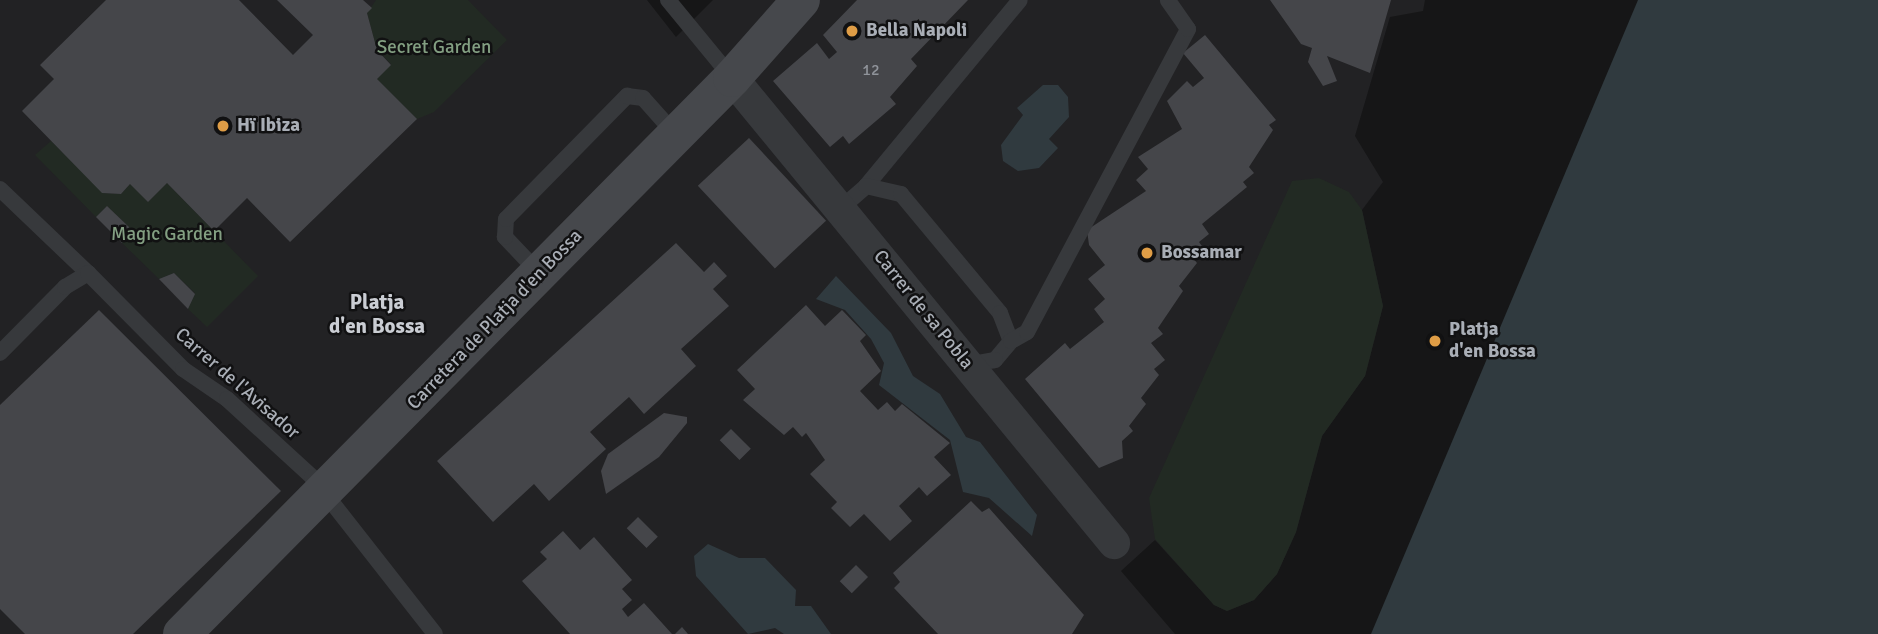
<!DOCTYPE html>
<meta charset="utf-8">
<style>
body{margin:0}
#map{position:relative;width:1878px;height:634px;overflow:hidden;background:#161617;font-family:Signika,sans-serif}
div>[style]{position:absolute}
.built>*{inset:0;background:#222224}
.green>*{inset:0;background:#222a23}
.water>*{inset:0;background:#303a3f}
.building>*{inset:0;background:#45464a;transform-origin:0 0}
.lane>*{height:16px;margin:-8px;padding:0 8px;transform-origin:8px;border-radius:8px;background:#37393c}
.street>*{height:32px;margin:-16px;padding:0 16px;transform-origin:16px;border-radius:16px;background:#37393c}
.secondary>*{height:38px;margin:-19px;padding:0 19px;transform-origin:19px;border-radius:19px;background:#46484c}
.dots>*{width:19px;height:19px;translate:-50% -50%;box-sizing:border-box;border:4px solid #111112;border-radius:50%}
span{translate:-50% -50%;white-space:nowrap;text-align:center;line-height:1.15;-webkit-text-stroke:5px #111112;paint-order:stroke}
.number-label{font-size:16px;color:#90949b}
.number-label span{-webkit-text-stroke-width:0}
.poi-label{font-size:19px;color:#a9aeb6;font-weight:700}
.left{translate:0 -50%;text-align:left}
.park-label{font-size:19px;color:#839f82}
.street-label{font-size:19px;color:#a9aeb6}
.neighbourhood-label{font-size:21px;color:#cacdd3;font-weight:700}
</style>
<div id="map">
<div class="built">
<i style="clip-path:polygon(0 0,647px 0,676px 37px,713px 0,1425px 0,1423px 11px,1390px 17px,1355px 136px,1383px 182px,1362px 210px,1383px 306px,1365px 376px,1322px 436px,1296px 532px,1277px 574px,1254px 600px,1227px 611px,1214px 605px,1155px 540px,1121px 571px,1175px 634px,0 634px)"></i>
</div>
<div class="green">
<i style="clip-path:polygon(376px 0,468px 0,507px 40px,434px 112px,417px 119px,377px 79px,391px 64px,377px 50px,367px 13px)"></i>
<i style="clip-path:polygon(51px 141px,103px 193px,121px 194px,130px 184px,148px 202px,167px 183px,258px 276px,207px 327px,188px 309px,195px 293px,174px 273px,159px 279px,122px 243px,129px 227px,107px 206px,96px 217px,35px 155px)"></i>
<i style="clip-path:polygon(1319px 178px,1349px 192px,1362px 210px,1383px 306px,1365px 376px,1322px 436px,1296px 532px,1277px 574px,1254px 600px,1227px 611px,1214px 605px,1155px 539px,1149px 498px,1292px 181px)"></i>
</div>
<div class="water">
<i style="clip-path:polygon(1638px 0,1878px 0,1878px 634px,1371px 634px)"></i>
<i style="clip-path:polygon(1043px 85px,1058px 85px,1068px 97px,1069px 117px,1049px 139px,1058px 148px,1039px 168px,1018px 171px,1003px 161px,1001px 145px,1023px 115px,1017px 108px)"></i>
<i style="clip-path:polygon(836px 276px,891px 333px,913px 376px,940px 394px,966px 437px,980px 442px,1037px 515px,1032px 536px,989px 498px,963px 492px,950px 440px,879px 385px,884px 363px,871px 339px,845px 310px,816px 299px)"></i>
<i style="clip-path:polygon(708px 544px,739px 558px,765px 558px,796px 590px,795px 606px,811px 606px,831px 634px,784px 634px,775px 628px,748px 634px,696px 576px,694px 556px)"></i>
</div>
<div class="building">
<i style="clip-path:polygon(106px 0,239px 0,293px 55px,313px 35px,277px 0,363px 0,372px 8px,367px 13px,377px 50px,391px 65px,377px 79px,417px 119px,290px 242px,247px 198px,214px 231px,167px 183px,148px 202px,130px 184px,121px 194px,102px 193px,22px 111px,54px 79px,40px 65px)"></i>
<i style="clip-path:polygon(857px 0,968px 0,911px 59px,917px 66px,890px 97px,896px 104px,849px 144px,843px 136px,830px 147px,773px 81px,817px 43px,829px 59px,837px 52px,823px 35px)"></i>
<i style="clip-path:polygon(1270px 0,1391px 0,1370px 73px,1327px 56px,1337px 81px,1323px 86px,1308px 62px,1312px 48px,1301px 44px)"></i>
<i style="clip-path:polygon(1205px 35px,1276px 120px,1269px 125px,1273px 130px,1249px 167px,1254px 173px,1243px 182px,1247px 187px,1202px 224px,1209px 234px,1199px 242px,1204px 249px,1193px 258px,1197px 263px,1179px 286px,1183px 291px,1158px 328px,1163px 334px,1151px 343px,1165px 360px,1154px 369px,1159px 375px,1141px 398px,1146px 404px,1129px 426px,1133px 431px,1122px 441px,1123px 458px,1099px 468px,1025px 379px,1065px 343px,1070px 349px,1104px 322px,1094px 309px,1105px 299px,1088px 279px,1105px 265px,1089px 245px,1087px 230px,1146px 191px,1136px 180px,1148px 169px,1138px 157px,1182px 129px,1167px 101px,1187px 81px,1193px 87px,1204px 78px,1183px 53px)"></i>
<i style="left:749px;top:138px;width:113px;height:70px;rotate:47deg"></i>
<i style="clip-path:polygon(107px 206px,129px 227px,122px 243px,96px 217px)"></i>
<i style="clip-path:polygon(676px 243px,704px 272px,714px 262px,727px 276px,713px 289px,729px 306px,681px 349px,696px 366px,644px 414px,629px 397px,590px 432px,606px 449px,549px 501px,534px 484px,493px 522px,437px 461px)"></i>
<i style="clip-path:polygon(174px 273px,195px 294px,188px 309px,159px 279px)"></i>
<i style="clip-path:polygon(806px 305px,825px 326px,842px 310px,866px 335px,860px 341px,881px 371px,860px 391px,878px 410px,887px 402px,895px 411px,902px 404px,950px 443px,934px 457px,951px 475px,927px 496px,919px 487px,899px 506px,912px 521px,890px 541px,864px 514px,850px 527px,831px 508px,837px 502px,810px 474px,825px 460px,806px 433px,802px 437px,793px 427px,784px 435px,743px 400px,755px 389px,737px 370px)"></i>
<i style="clip-path:polygon(99px 310px,281px 491px,133px 634px,25px 634px,0 609px,0 405px)"></i>
<i style="clip-path:polygon(664px 413px,687px 417px,687px 423px,659px 457px,606px 494px,601px 471px,608px 454px)"></i>
<i style="left:731px;top:429px;width:28px;height:16px;rotate:45deg"></i>
<i style="clip-path:polygon(971px 501px,982px 512px,989px 508px,1084px 615px,1072px 634px,938px 634px,894px 588px,900px 582px,893px 573px)"></i>
<i style="left:638px;top:517px;width:28px;height:16px;rotate:45deg"></i>
<i style="clip-path:polygon(563px 531px,580px 550px,594px 537px,632px 580px,622px 589px,632px 600px,622px 609px,628px 617px,644px 603px,672px 634px,570px 634px,522px 581px,547px 559px,540px 552px)"></i>
<i style="left:856px;top:565px;width:17px;height:23px;rotate:45deg"></i>
<i style="clip-path:polygon(682px 627px,688px 634px,675px 634px)"></i>
</div>
<div class="lane">
<i style="left:668px;top:0;width:101px;rotate:50.6deg"></i>
<i style="left:866px;top:186px;width:241px;rotate:-50.4deg"></i>
<i style="left:0;top:189px;width:122px;rotate:43.7deg"></i>
<i style="left:840px;top:209px;width:35px;rotate:-41deg"></i>
<i style="left:866px;top:186px;width:36px;rotate:13deg"></i>
<i style="left:901px;top:194px;width:155px;rotate:50.2deg"></i>
<i style="left:1000px;top:313px;width:30px;rotate:69deg"></i>
<i style="left:1011px;top:341px;width:25px;rotate:130deg"></i>
<i style="left:995px;top:360px;width:27px;rotate:170deg"></i>
<i style="left:539px;top:273px;width:50px;rotate:-133.4deg"></i>
<i style="left:505px;top:237px;width:18px;rotate:-87deg"></i>
<i style="left:506px;top:219px;width:173px;rotate:-45.5deg"></i>
<i style="left:627px;top:96px;width:16px;rotate:7deg"></i>
<i style="left:643px;top:98px;width:50px;rotate:48.3deg"></i>
<i style="left:1011px;top:341px;width:18px;rotate:-29deg"></i>
<i style="left:1027px;top:332px;width:343px;rotate:-62deg"></i>
<i style="left:1188px;top:29px;width:35px;rotate:-125deg"></i>
<i style="left:0;top:353px;width:93px;rotate:-45.4deg"></i>
<i style="left:65px;top:287px;width:27px;rotate:-31deg"></i>
<i style="left:88px;top:273px;width:135px;rotate:45.3deg"></i>
<i style="left:183px;top:369px;width:53px;rotate:34.3deg"></i>
<i style="left:227px;top:399px;width:115px;rotate:42.5deg"></i>
<i style="left:312px;top:477px;width:199px;rotate:51.9deg"></i>
</div>
<div class="street">
<i style="left:732px;top:78px;width:602px;rotate:50.6deg"></i>
</div>
<div class="secondary">
<i style="left:182px;top:634px;width:782px;rotate:-45.31deg"></i>
<i style="left:732px;top:78px;width:104px;rotate:-48.5deg"></i>
</div>
<div class="dots">
<i style="left:852px;top:31px;background:#df9d46"></i>
<i style="left:223px;top:126px;background:#df9d46"></i>
<i style="left:1147px;top:253px;background:#df9d46"></i>
<i style="left:1435px;top:341px;background:#df9d46"></i>
</div>
<div class="number-label">
<span style="left:871px;top:70px">12</span>
</div>
<div class="poi-label">
<span class="left" style="left:866px;top:31px">Bella Napoli</span>
<span class="left" style="left:237px;top:126px">Hï Ibiza</span>
<span class="left" style="left:1161px;top:253px">Bossamar</span>
<span class="left" style="left:1449px;top:341px">Platja<br>d'en Bossa</span>
</div>
<div class="park-label">
<span style="left:434px;top:48px">Secret Garden</span>
<span style="left:167px;top:235px">Magic Garden</span>
</div>
<div class="street-label">
<span style="left:923px;top:310px;rotate:51deg">Carrer de sa Pobla</span>
<span style="left:495px;top:320px;rotate:-46deg">Carretera de Platja d'en Bossa</span>
<span style="left:237px;top:384px;rotate:41deg">Carrer de l'Avisador</span>
</div>
<div class="neighbourhood-label">
<span style="left:377px;top:314px">Platja<br>d'en Bossa</span>
</div>
</div>
